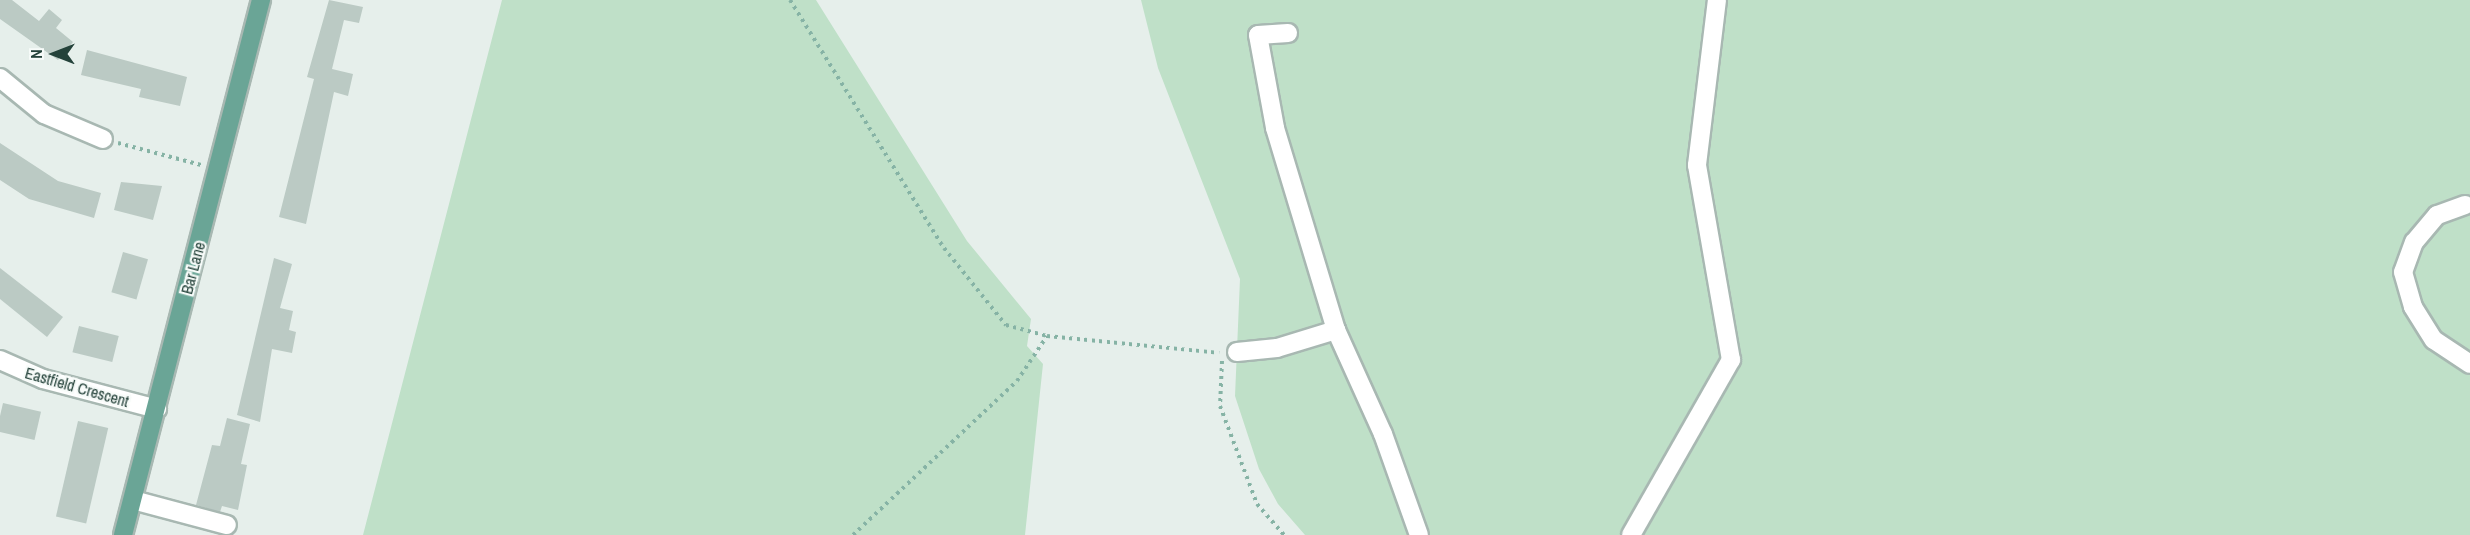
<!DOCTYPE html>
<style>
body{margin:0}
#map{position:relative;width:2470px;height:535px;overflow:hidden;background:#e6efeb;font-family:"Archivo Narrow",sans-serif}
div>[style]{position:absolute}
.green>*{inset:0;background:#bfe0c8}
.building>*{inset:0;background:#bbcac4;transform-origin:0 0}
.path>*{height:4px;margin-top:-2px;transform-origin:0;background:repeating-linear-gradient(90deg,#86b3a5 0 3px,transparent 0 7.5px)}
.roads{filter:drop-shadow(2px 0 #a8b8b2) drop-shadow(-2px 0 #a8b8b2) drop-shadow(0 2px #a8b8b2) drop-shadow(0 -2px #a8b8b2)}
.minor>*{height:18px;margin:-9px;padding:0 9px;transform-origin:9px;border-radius:9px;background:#fff}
.major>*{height:18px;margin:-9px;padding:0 9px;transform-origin:9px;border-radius:9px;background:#6aa596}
span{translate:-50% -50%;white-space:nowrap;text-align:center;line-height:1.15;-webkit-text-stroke:4.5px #f7fbf9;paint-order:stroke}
.street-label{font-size:16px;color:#24423a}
.north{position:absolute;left:24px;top:24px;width:60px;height:60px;-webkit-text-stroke:4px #f7fbf9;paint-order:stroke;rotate:270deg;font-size:16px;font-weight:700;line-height:24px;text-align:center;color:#24423a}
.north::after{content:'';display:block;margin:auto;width:21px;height:27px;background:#24423a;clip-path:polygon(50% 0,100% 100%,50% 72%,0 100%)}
</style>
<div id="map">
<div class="green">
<i style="clip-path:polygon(502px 0,816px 0,967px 241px,1031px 319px,1027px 346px,1043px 364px,1025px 535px,363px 535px)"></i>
<i style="clip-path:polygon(1141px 0,2470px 0,2470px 535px,1305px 535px,1278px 504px,1259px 469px,1235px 396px,1240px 279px,1158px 68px)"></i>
</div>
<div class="building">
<i style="clip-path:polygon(0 0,12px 0,39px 21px,49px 9px,62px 20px,56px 28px,73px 42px,58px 60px,0 19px)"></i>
<i style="clip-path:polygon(329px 0,363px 7px,359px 23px,344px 20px,332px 69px,353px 74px,348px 96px,334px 92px,306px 224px,279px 217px,314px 79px,307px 77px)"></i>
<i style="clip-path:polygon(87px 50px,187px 77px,180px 106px,139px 97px,141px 89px,81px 75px)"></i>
<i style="clip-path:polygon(0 143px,58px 181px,101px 193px,94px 218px,29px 199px,0 180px)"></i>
<i style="clip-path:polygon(121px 182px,162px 186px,153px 220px,114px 210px)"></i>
<i style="left:123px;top:252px;width:26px;height:42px;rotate:16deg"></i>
<i style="clip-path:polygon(274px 258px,292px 264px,280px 308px,293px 311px,289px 330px,296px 332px,292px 353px,272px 349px,260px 422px,237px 415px)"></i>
<i style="clip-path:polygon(0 268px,63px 317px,47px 337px,0 299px)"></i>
<i style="left:79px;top:326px;width:41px;height:27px;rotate:14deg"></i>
<i style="left:3px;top:403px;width:39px;height:29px;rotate:13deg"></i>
<i style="clip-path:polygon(227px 418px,250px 424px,241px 464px,247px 465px,238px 510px,222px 506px,220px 512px,196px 505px,212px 445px,220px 446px)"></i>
<i style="left:78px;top:421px;width:31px;height:98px;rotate:13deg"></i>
</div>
<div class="path">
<i style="left:790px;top:0;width:292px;rotate:58.2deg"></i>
<i style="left:944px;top:248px;width:99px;rotate:51.2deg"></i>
<i style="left:1006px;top:325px;width:42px;rotate:15deg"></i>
<i style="left:1047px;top:336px;width:173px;rotate:5.6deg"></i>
<i style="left:118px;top:143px;width:86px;rotate:14.8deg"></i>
<i style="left:1222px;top:361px;width:45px;rotate:92.5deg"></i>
<i style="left:1220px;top:406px;width:105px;rotate:69.3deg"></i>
<i style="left:1257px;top:504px;width:41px;rotate:48.9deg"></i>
<i style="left:853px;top:535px;width:225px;rotate:-43.2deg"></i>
<i style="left:1017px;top:381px;width:54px;rotate:-56.3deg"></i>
</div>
<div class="roads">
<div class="minor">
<i style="left:1288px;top:33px;width:30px;rotate:176deg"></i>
<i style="left:1258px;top:35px;width:95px;rotate:79.6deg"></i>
<i style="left:1275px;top:128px;width:211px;rotate:73.2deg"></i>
<i style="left:1336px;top:330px;width:114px;rotate:65.7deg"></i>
<i style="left:1383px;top:434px;width:107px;rotate:70.4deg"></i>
<i style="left:0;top:78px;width:57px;rotate:39.3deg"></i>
<i style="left:44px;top:114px;width:64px;rotate:23deg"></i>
<i style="left:2465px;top:205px;width:30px;rotate:160deg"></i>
<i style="left:2437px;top:215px;width:35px;rotate:130deg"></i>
<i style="left:2414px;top:242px;width:32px;rotate:110deg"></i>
<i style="left:2403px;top:272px;width:36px;rotate:74deg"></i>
<i style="left:2413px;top:307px;width:39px;rotate:58deg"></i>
<i style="left:2434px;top:340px;width:43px;rotate:33.7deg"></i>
<i style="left:1237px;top:352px;width:40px;rotate:-5.7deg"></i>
<i style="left:1277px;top:348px;width:62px;rotate:-17deg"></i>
<i style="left:0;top:360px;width:47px;rotate:23.8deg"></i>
<i style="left:43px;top:379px;width:118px;rotate:14.7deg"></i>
<i style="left:133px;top:500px;width:97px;rotate:14.9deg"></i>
<i style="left:1631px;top:535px;width:202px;rotate:-60.3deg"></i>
<i style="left:1731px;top:360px;width:198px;rotate:-99.9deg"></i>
<i style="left:1697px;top:165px;width:166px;rotate:-83.1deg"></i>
</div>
<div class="major">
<i style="left:123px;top:535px;width:553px;rotate:-75.54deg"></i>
</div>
</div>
<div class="street-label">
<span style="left:193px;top:268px;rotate:-75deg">Bar Lane</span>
<span style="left:77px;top:387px;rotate:16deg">Eastfield Crescent</span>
</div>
<div class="north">N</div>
</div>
